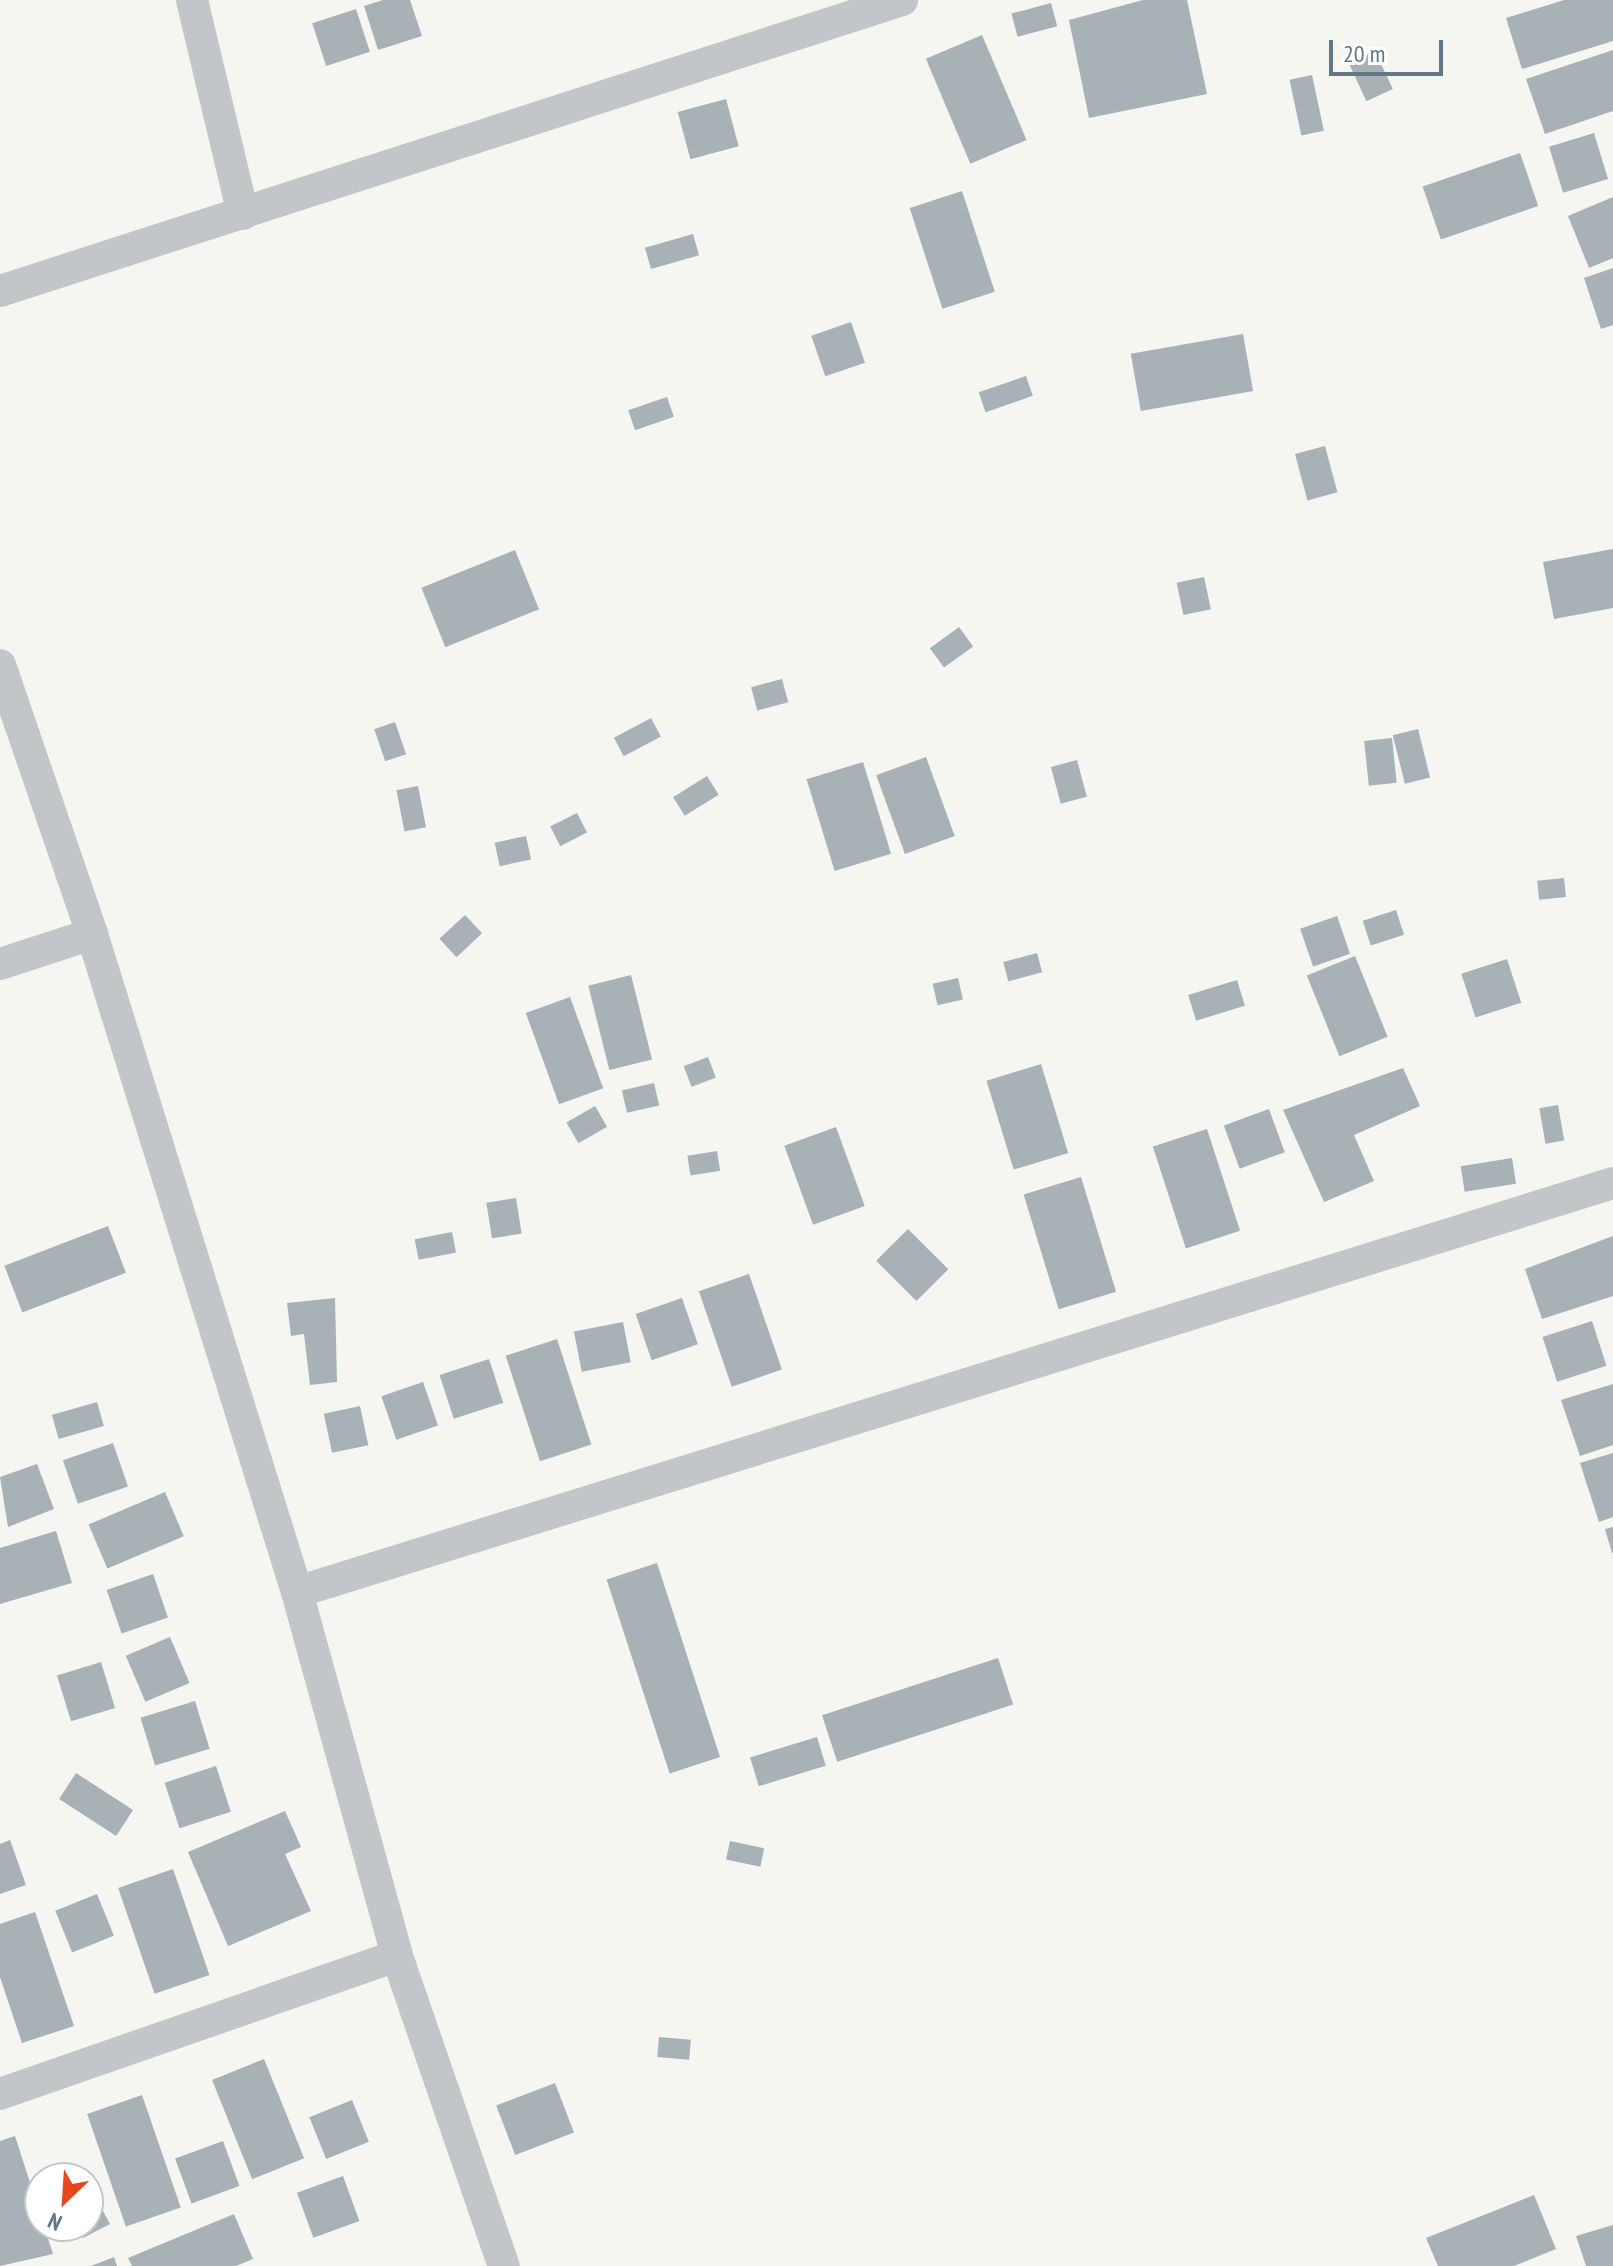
<!DOCTYPE html>
<style>
body{margin:0}
#map{position:relative;width:1613px;height:2266px;overflow:hidden;background:#f5f5f1;font-family:"PT Sans Narrow",sans-serif}
div>[style]{position:absolute}
.building>*{inset:0;background:#a8b1b6;transform-origin:0 0}
.minor>*{height:32px;margin:-16px;padding:0 16px;transform-origin:16px;border-radius:16px;background:#c2c6c9}
span{translate:-50% -50%;white-space:nowrap;text-align:center;line-height:1.15;-webkit-text-stroke:8px #fff;paint-order:stroke}
.north{position:absolute;left:24px;top:2162px;width:80px;height:80px;box-sizing:border-box;background:#fff;border:2px solid #c1c8cd;border-radius:50%;rotate:205deg;font-size:22px;font-weight:700;line-height:32px;text-align:center;color:#637683}
.north::after{content:'';display:block;margin:auto;width:28px;height:36px;background:#e7461f;clip-path:polygon(50% 0,100% 100%,50% 72%,0 100%)}
.scale{position:absolute;left:1329px;top:40px;width:114px;height:36px;box-sizing:border-box;border:4px solid #637683;border-top:0;padding-left:10px;font-size:24px;line-height:28px;white-space:nowrap;color:#637683;-webkit-text-stroke:6px #fff;paint-order:stroke}
</style>
<div id="map">
<div class="building">
<i style="clip-path:polygon(383px 0,410px 0,422px 36px,378px 50px,364px 6px)"></i>
<i style="clip-path:polygon(1143px 0,1187px 0,1207px 94px,1089px 118px,1069px 20px)"></i>
<i style="clip-path:polygon(1564px 0,1613px 0,1613px 41px,1522px 69px,1506px 18px)"></i>
<i style="left:1051px;top:3px;width:24px;height:41px;rotate:75deg"></i>
<i style="left:356px;top:9px;width:45px;height:46px;rotate:72deg"></i>
<i style="left:982px;top:35px;width:114px;height:61px;rotate:67deg"></i>
<i style="clip-path:polygon(1613px 50px,1613px 111px,1545px 134px,1526px 79px)"></i>
<i style="left:1375px;top:51px;width:42px;height:29px;rotate:65deg"></i>
<i style="left:1312px;top:75px;width:57px;height:23px;rotate:78deg"></i>
<i style="left:726px;top:99px;width:49px;height:50px;rotate:75deg"></i>
<i style="left:1594px;top:133px;width:48px;height:47px;rotate:73deg"></i>
<i style="left:1520px;top:153px;width:56px;height:103px;rotate:71deg"></i>
<i style="left:962px;top:191px;width:106px;height:55px;rotate:72deg"></i>
<i style="clip-path:polygon(1613px 197px,1613px 258px,1589px 268px,1568px 216px)"></i>
<i style="left:693px;top:234px;width:22px;height:50px;rotate:74deg"></i>
<i style="clip-path:polygon(1613px 268px,1613px 325px,1601px 329px,1584px 278px)"></i>
<i style="left:851px;top:322px;width:43px;height:42px;rotate:71deg"></i>
<i style="left:1243px;top:334px;width:58px;height:114px;rotate:80deg"></i>
<i style="left:1026px;top:376px;width:21px;height:50px;rotate:71deg"></i>
<i style="left:667px;top:397px;width:21px;height:41px;rotate:71deg"></i>
<i style="left:1325px;top:446px;width:48px;height:31px;rotate:75deg"></i>
<i style="clip-path:polygon(1613px 549px,1613px 608px,1554px 619px,1543px 562px)"></i>
<i style="left:515px;top:550px;width:64px;height:101px;rotate:68deg"></i>
<i style="left:1204px;top:577px;width:33px;height:28px;rotate:78deg"></i>
<i style="left:959px;top:627px;width:24px;height:36px;rotate:54deg"></i>
<i style="left:782px;top:679px;width:24px;height:32px;rotate:75deg"></i>
<i style="left:651px;top:718px;width:21px;height:42px;rotate:62deg"></i>
<i style="left:395px;top:722px;width:34px;height:22px;rotate:71deg"></i>
<i style="left:1418px;top:729px;width:50px;height:26px;rotate:76deg"></i>
<i style="left:1392px;top:738px;width:45px;height:28px;rotate:84deg"></i>
<i style="left:926px;top:757px;width:84px;height:53px;rotate:70deg"></i>
<i style="left:1077px;top:760px;width:38px;height:27px;rotate:75deg"></i>
<i style="left:863px;top:762px;width:96px;height:59px;rotate:73deg"></i>
<i style="left:707px;top:776px;width:22px;height:40px;rotate:58deg"></i>
<i style="left:418px;top:786px;width:42px;height:22px;rotate:79deg"></i>
<i style="left:577px;top:813px;width:22px;height:30px;rotate:63deg"></i>
<i style="left:526px;top:836px;width:24px;height:32px;rotate:78deg"></i>
<i style="left:1564px;top:878px;width:19px;height:27px;rotate:84deg"></i>
<i style="left:1396px;top:910px;width:26px;height:35px;rotate:72deg"></i>
<i style="left:465px;top:915px;width:25px;height:35px;rotate:47deg"></i>
<i style="left:1337px;top:916px;width:40px;height:39px;rotate:71deg"></i>
<i style="left:1037px;top:953px;width:20px;height:35px;rotate:75deg"></i>
<i style="left:1355px;top:956px;width:87px;height:52px;rotate:68deg"></i>
<i style="left:1507px;top:959px;width:46px;height:48px;rotate:72deg"></i>
<i style="left:631px;top:975px;width:87px;height:44px;rotate:76deg"></i>
<i style="left:958px;top:978px;width:22px;height:26px;rotate:77deg"></i>
<i style="left:1237px;top:980px;width:27px;height:51px;rotate:73deg"></i>
<i style="left:570px;top:997px;width:97px;height:47px;rotate:70deg"></i>
<i style="left:708px;top:1057px;width:22px;height:26px;rotate:69deg"></i>
<i style="left:1041px;top:1064px;width:93px;height:57px;rotate:73deg"></i>
<i style="clip-path:polygon(1403px 1068px,1420px 1106px,1354px 1135px,1374px 1181px,1324px 1202px,1283px 1110px)"></i>
<i style="left:654px;top:1083px;width:23px;height:33px;rotate:77deg"></i>
<i style="left:1558px;top:1105px;width:36px;height:19px;rotate:80deg"></i>
<i style="left:595px;top:1106px;width:24px;height:33px;rotate:60deg"></i>
<i style="left:1269px;top:1109px;width:46px;height:48px;rotate:70deg"></i>
<i style="left:836px;top:1127px;width:84px;height:55px;rotate:70deg"></i>
<i style="left:1207px;top:1129px;width:107px;height:57px;rotate:72deg"></i>
<i style="left:717px;top:1151px;width:20px;height:30px;rotate:81deg"></i>
<i style="left:1512px;top:1158px;width:26px;height:52px;rotate:81deg"></i>
<i style="left:1081px;top:1177px;width:120px;height:60px;rotate:73deg"></i>
<i style="left:516px;top:1198px;width:36px;height:30px;rotate:81deg"></i>
<i style="left:108px;top:1226px;width:50px;height:111px;rotate:69deg"></i>
<i style="left:908px;top:1229px;width:57px;height:45px;rotate:45deg"></i>
<i style="left:452px;top:1232px;width:21px;height:38px;rotate:79deg"></i>
<i style="clip-path:polygon(1613px 1236px,1613px 1296px,1542px 1319px,1525px 1269px)"></i>
<i style="left:749px;top:1274px;width:101px;height:53px;rotate:71deg"></i>
<i style="clip-path:polygon(335px 1298px,337px 1382px,310px 1385px,304px 1334px,291px 1336px,287px 1303px)"></i>
<i style="left:682px;top:1298px;width:49px;height:49px;rotate:71deg"></i>
<i style="left:1592px;top:1321px;width:47px;height:52px;rotate:72deg"></i>
<i style="left:623px;top:1322px;width:41px;height:50px;rotate:79deg"></i>
<i style="left:557px;top:1339px;width:111px;height:54px;rotate:72deg"></i>
<i style="left:489px;top:1359px;width:46px;height:52px;rotate:72deg"></i>
<i style="left:423px;top:1382px;width:46px;height:44px;rotate:71deg"></i>
<i style="clip-path:polygon(1613px 1384px,1613px 1445px,1580px 1456px,1561px 1400px)"></i>
<i style="left:97px;top:1402px;width:25px;height:47px;rotate:74deg"></i>
<i style="left:360px;top:1406px;width:40px;height:37px;rotate:78deg"></i>
<i style="left:113px;top:1443px;width:46px;height:53px;rotate:71deg"></i>
<i style="clip-path:polygon(1613px 1453px,1613px 1517px,1599px 1522px,1580px 1463px)"></i>
<i style="clip-path:polygon(37px 1464px,54px 1509px,8px 1527px,0 1477px)"></i>
<i style="left:165px;top:1492px;width:48px;height:83px;rotate:67deg"></i>
<i style="clip-path:polygon(1613px 1527px,1613px 1553px,1612px 1553px,1605px 1529px)"></i>
<i style="clip-path:polygon(56px 1531px,72px 1583px,0 1604px,0 1548px)"></i>
<i style="left:657px;top:1563px;width:204px;height:53px;rotate:72deg"></i>
<i style="left:153px;top:1574px;width:46px;height:49px;rotate:71deg"></i>
<i style="left:170px;top:1637px;width:50px;height:48px;rotate:67deg"></i>
<i style="left:998px;top:1658px;width:49px;height:185px;rotate:72deg"></i>
<i style="left:101px;top:1662px;width:48px;height:46px;rotate:73deg"></i>
<i style="left:195px;top:1701px;width:50px;height:57px;rotate:73deg"></i>
<i style="left:817px;top:1737px;width:30px;height:70px;rotate:73deg"></i>
<i style="left:216px;top:1766px;width:48px;height:54px;rotate:72deg"></i>
<i style="left:76px;top:1773px;width:68px;height:31px;rotate:33deg"></i>
<i style="clip-path:polygon(285px 1811px,301px 1847px,285px 1854px,311px 1911px,228px 1946px,188px 1852px)"></i>
<i style="clip-path:polygon(10px 1840px,26px 1885px,0 1894px,0 1844px)"></i>
<i style="left:730px;top:1841px;width:35px;height:19px;rotate:12deg"></i>
<i style="left:173px;top:1869px;width:112px;height:58px;rotate:71deg"></i>
<i style="left:97px;top:1894px;width:45px;height:45px;rotate:68deg"></i>
<i style="clip-path:polygon(35px 1912px,74px 2026px,22px 2043px,0 1977px,0 1924px)"></i>
<i style="left:659px;top:2037px;width:32px;height:20px;rotate:5deg"></i>
<i style="left:264px;top:2059px;width:107px;height:56px;rotate:68deg"></i>
<i style="left:555px;top:2083px;width:53px;height:63px;rotate:69deg"></i>
<i style="left:142px;top:2095px;width:119px;height:58px;rotate:71deg"></i>
<i style="left:352px;top:2100px;width:45px;height:46px;rotate:68deg"></i>
<i style="clip-path:polygon(15px 2136px,53px 2254px,0 2266px,0 2141px)"></i>
<i style="left:223px;top:2141px;width:48px;height:51px;rotate:70deg"></i>
<i style="left:343px;top:2176px;width:48px;height:49px;rotate:70deg"></i>
<i style="clip-path:polygon(88px 2183px,110px 2224px,83px 2238px,76px 2226px,88px 2226px)"></i>
<i style="clip-path:polygon(1534px 2195px,1556px 2249px,1514px 2266px,1438px 2266px,1426px 2238px)"></i>
<i style="clip-path:polygon(234px 2214px,253px 2259px,236px 2266px,132px 2266px,128px 2258px)"></i>
<i style="clip-path:polygon(1613px 2225px,1613px 2266px,1586px 2266px,1576px 2236px)"></i>
<i style="clip-path:polygon(114px 2257px,117px 2266px,91px 2266px)"></i>
</div>
<div class="minor">
<i style="left:192px;top:0;width:220px;rotate:76.6deg"></i>
<i style="left:0;top:291px;width:948px;rotate:-17.88deg"></i>
<i style="left:0;top:665px;width:284px;rotate:71.1deg"></i>
<i style="left:92px;top:934px;width:689px;rotate:72.7deg"></i>
<i style="left:297px;top:1592px;width:377px;rotate:74.6deg"></i>
<i style="left:397px;top:1956px;width:328px;rotate:71deg"></i>
<i style="left:0;top:964px;width:97px;rotate:-18.1deg"></i>
<i style="left:297px;top:1592px;width:1378px;rotate:-17.26deg"></i>
<i style="left:0;top:2094px;width:420px;rotate:-19.2deg"></i>
</div>
<div class="north">N</div>
<div class="scale">20 m</div>
</div>
